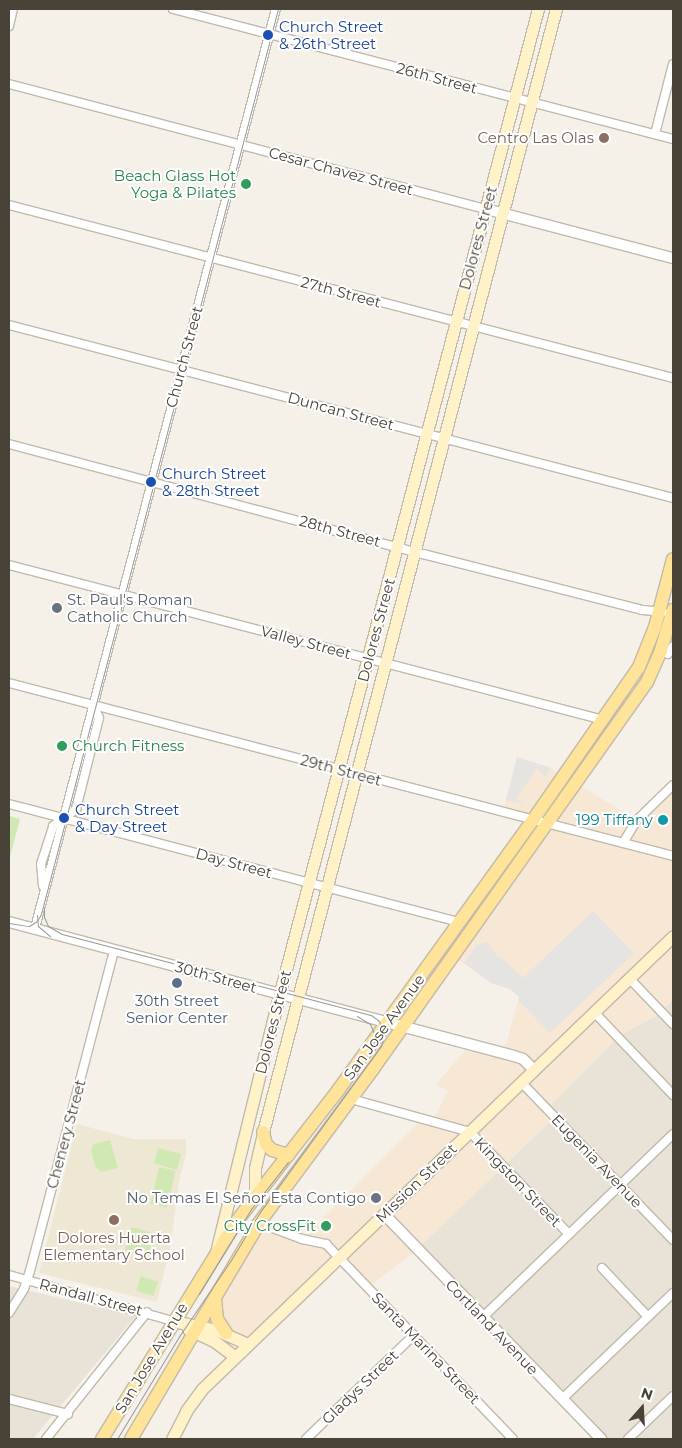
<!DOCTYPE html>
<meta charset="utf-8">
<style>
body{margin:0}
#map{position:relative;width:682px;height:1448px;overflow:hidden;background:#f5f1e9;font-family:Montserrat,sans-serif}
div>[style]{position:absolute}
.residential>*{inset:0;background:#e9e3d7}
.commercial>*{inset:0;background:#f6e8d4}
.education>*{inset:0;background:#eee7d3}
.green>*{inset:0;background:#d0e9b2;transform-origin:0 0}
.parking>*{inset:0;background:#e6e4e1}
.roads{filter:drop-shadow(1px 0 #c1b9ab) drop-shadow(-1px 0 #c1b9ab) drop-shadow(0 1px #c1b9ab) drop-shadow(0 -1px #c1b9ab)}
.minor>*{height:8px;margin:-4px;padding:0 4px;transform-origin:4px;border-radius:4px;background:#fff}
.tertiary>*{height:10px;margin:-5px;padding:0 5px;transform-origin:5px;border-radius:5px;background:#fff}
.secondary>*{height:11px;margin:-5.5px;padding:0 5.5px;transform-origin:5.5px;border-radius:5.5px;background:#fff2c9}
.primary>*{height:12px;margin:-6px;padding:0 6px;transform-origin:6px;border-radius:6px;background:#ffe398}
.tram>*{height:1px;margin:-0.5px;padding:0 0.5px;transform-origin:0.5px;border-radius:0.5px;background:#989898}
.dots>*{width:14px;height:14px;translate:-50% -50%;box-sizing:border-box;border:2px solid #fff;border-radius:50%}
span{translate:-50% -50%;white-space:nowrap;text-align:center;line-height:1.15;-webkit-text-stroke:4px #fff;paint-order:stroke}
.transit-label{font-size:15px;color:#164399}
.left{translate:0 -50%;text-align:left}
.street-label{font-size:15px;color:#494237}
.education-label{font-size:15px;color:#785e54}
.right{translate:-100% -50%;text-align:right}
.leisure-label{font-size:15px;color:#27864d}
.worship-label{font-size:15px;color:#5b616d}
.culture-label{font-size:15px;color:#0d838f}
.service-label{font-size:15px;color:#4e5e75}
.frame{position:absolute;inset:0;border:10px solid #494237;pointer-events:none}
.north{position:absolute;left:617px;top:1383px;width:50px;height:50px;-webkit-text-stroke:4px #fff;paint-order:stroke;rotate:19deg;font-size:14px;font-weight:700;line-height:20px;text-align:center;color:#494237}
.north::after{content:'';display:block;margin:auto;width:18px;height:22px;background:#494237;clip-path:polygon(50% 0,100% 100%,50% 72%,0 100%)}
</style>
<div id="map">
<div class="residential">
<i style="clip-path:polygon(673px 1000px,673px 1439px,608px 1439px,421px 1245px,558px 1114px,550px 1106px,620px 1035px,656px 1016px)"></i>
<i style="clip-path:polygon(9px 1286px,136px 1316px,33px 1439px,9px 1439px)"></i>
</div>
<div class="commercial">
<i style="clip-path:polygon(517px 757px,551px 768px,637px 820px,673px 785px,673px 1000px,656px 1016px,620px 1035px,550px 1106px,558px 1114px,410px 1256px,368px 1287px,339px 1257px,247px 1344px,226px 1333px,215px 1299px,257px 1228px,302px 1239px,422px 1119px,434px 1119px,448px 1090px,435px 1085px,471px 1044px,501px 1052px,507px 1041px,519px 997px,510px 988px,491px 983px,453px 956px,548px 824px,503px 812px)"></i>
</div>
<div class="education">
<i style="clip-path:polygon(77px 1124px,133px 1139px,186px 1139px,186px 1155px,179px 1181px,171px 1243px,157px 1302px,39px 1273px)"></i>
</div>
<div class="green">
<i style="clip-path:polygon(9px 816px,20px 819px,9px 861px)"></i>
<i style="clip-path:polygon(110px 1140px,118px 1168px,102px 1172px,96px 1168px,91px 1150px,94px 1144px)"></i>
<i style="left:158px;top:1148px;width:24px;height:16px;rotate:15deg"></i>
<i style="left:159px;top:1167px;width:17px;height:38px;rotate:13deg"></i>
<i style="left:131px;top:1227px;width:24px;height:24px;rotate:15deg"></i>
<i style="left:141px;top:1276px;width:18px;height:15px;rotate:19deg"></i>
</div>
<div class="parking">
<i style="clip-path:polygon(517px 757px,551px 768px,545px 777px,537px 768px,518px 796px,518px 800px,526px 805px,506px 800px)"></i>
<i style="clip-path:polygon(593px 911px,634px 953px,550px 1033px,518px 1000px,519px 997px,510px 989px,491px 983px,464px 963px,477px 945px,487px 942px,498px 957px,501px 957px,523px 978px)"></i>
</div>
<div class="roads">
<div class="minor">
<i style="left:173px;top:9px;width:517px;rotate:14.57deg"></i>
<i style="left:9px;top:26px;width:17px;rotate:-77deg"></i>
<i style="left:9px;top:84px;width:493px;rotate:14.7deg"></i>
<i style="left:655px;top:134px;width:72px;rotate:-75.6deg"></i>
<i style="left:9px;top:205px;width:686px;rotate:14.6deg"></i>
<i style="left:9px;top:325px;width:686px;rotate:14.6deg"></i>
<i style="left:9px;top:444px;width:428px;rotate:14.9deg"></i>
<i style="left:423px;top:554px;width:226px;rotate:14.3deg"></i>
<i style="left:642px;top:610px;width:21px;rotate:5deg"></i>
<i style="left:9px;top:565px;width:614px;rotate:14.62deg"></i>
<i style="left:668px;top:654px;width:9px;rotate:-58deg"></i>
<i style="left:9px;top:683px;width:686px;rotate:14.6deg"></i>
<i style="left:9px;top:804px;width:466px;rotate:14.7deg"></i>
<i style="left:623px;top:843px;width:27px;rotate:-59deg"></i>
<i style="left:637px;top:820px;width:50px;rotate:-44.2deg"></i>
<i style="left:43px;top:886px;width:22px;rotate:-95deg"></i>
<i style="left:41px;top:864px;width:40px;rotate:-72deg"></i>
<i style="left:53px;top:826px;width:29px;rotate:-36deg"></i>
<i style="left:76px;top:809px;width:94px;rotate:-75.8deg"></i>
<i style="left:99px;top:718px;width:14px;rotate:-115deg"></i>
<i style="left:35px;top:928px;width:950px;rotate:-75.31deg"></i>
<i style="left:629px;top:978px;width:64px;rotate:46.3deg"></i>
<i style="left:594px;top:1012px;width:115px;rotate:46.4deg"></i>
<i style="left:521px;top:1082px;width:219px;rotate:46.1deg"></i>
<i style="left:351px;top:1099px;width:123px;rotate:15.5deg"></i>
<i style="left:470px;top:1132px;width:142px;rotate:45.9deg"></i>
<i style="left:259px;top:1223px;width:46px;rotate:20.4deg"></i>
<i style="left:302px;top:1239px;width:25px;rotate:12deg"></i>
<i style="left:326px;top:1244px;width:270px;rotate:46.2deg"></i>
<i style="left:602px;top:1268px;width:67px;rotate:46.8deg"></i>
<i style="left:9px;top:1275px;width:170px;rotate:15.7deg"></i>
<i style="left:9px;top:1313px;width:28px;rotate:-58deg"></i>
<i style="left:24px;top:1289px;width:19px;rotate:-72deg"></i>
<i style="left:30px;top:1271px;width:332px;rotate:-75.3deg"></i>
<i style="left:483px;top:1317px;width:264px;rotate:-43.9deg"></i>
<i style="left:9px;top:1399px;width:61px;rotate:14.3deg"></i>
<i style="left:562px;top:1399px;width:153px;rotate:-43.7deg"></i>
<i style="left:46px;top:1439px;width:162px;rotate:-51.5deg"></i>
<i style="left:306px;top:1439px;width:150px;rotate:-43.9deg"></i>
<i style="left:628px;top:1439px;width:62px;rotate:-43.7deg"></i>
</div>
<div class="tertiary">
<i style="left:486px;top:209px;width:193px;rotate:14.7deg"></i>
<i style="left:9px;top:922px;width:522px;rotate:14.86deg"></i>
<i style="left:514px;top:1056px;width:9px;rotate:18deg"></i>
<i style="left:523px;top:1059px;width:16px;rotate:45deg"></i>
<i style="left:384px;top:1214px;width:313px;rotate:46deg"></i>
</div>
<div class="secondary">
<i style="left:255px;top:1197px;width:29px;rotate:-90deg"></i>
<i style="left:255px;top:1168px;width:37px;rotate:-77deg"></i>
<i style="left:263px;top:1132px;width:1161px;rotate:-75.38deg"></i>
<i style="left:216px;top:1252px;width:264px;rotate:-76.2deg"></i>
<i style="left:279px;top:996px;width:1020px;rotate:-75.3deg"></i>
<i style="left:173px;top:1321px;width:44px;rotate:11.8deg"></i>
<i style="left:216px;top:1330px;width:34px;rotate:24deg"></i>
<i style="left:188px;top:1329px;width:29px;rotate:25deg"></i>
<i style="left:214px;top:1341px;width:26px;rotate:37deg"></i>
<i style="left:172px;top:1439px;width:31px;rotate:-63deg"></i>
<i style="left:186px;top:1411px;width:27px;rotate:-54deg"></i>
<i style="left:202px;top:1389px;width:653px;rotate:-43.88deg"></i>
</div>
<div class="primary">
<i style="left:263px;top:1132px;width:12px;rotate:76deg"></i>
<i style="left:266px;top:1144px;width:8px;rotate:45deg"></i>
<i style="left:272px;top:1150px;width:17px;rotate:17deg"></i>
<i style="left:215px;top:1299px;width:20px;rotate:84deg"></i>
<i style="left:217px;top:1319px;width:17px;rotate:57deg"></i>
<i style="left:102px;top:1439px;width:255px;rotate:-58.3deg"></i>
<i style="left:236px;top:1222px;width:168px;rotate:-52.2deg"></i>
<i style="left:339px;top:1089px;width:332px;rotate:-54.2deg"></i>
<i style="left:533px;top:820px;width:186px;rotate:-55.3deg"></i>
<i style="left:639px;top:667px;width:43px;rotate:-68.2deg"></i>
<i style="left:655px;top:627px;width:70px;rotate:-75.2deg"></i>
<i style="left:131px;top:1439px;width:251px;rotate:-59.3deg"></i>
<i style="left:259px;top:1223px;width:192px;rotate:-53.5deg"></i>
<i style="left:373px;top:1069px;width:474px;rotate:-54.7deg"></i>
<i style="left:647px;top:682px;width:35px;rotate:-66deg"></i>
<i style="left:661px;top:650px;width:42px;rotate:-73.3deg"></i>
</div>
</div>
<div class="tram">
<i style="left:44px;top:908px;width:9px;rotate:90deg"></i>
<i style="left:44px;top:917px;width:10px;rotate:66deg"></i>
<i style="left:48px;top:926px;width:16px;rotate:30deg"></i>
<i style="left:62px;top:934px;width:319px;rotate:14.7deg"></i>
<i style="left:371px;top:1015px;width:9px;rotate:36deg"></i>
<i style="left:378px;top:1020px;width:14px;rotate:60deg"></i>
<i style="left:385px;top:1032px;width:15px;rotate:106deg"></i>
<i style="left:381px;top:1046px;width:205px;rotate:126.1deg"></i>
<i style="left:260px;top:1212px;width:56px;rotate:121.1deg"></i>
<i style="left:231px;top:1260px;width:91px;rotate:124.2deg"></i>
<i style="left:180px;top:1335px;width:122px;rotate:121.2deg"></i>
<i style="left:37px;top:915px;width:11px;rotate:85deg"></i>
<i style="left:38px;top:926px;width:16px;rotate:40deg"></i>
<i style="left:9px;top:923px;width:20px;rotate:9deg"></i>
<i style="left:29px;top:926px;width:9px;rotate:-32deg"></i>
<i style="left:37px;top:921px;width:8px;rotate:-60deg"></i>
<i style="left:41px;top:914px;width:936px;rotate:-75.33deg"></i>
<i style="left:357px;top:1016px;width:15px;rotate:32deg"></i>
<i style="left:370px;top:1024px;width:12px;rotate:66deg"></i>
<i style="left:375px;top:1035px;width:10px;rotate:101deg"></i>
<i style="left:373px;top:1045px;width:12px;rotate:121deg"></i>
<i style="left:199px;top:1294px;width:100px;rotate:-58.5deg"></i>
<i style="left:251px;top:1209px;width:60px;rotate:-51.8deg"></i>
</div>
<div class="dots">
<i style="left:268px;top:35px;background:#1a4fb4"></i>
<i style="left:604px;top:138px;background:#8d6e63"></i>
<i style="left:246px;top:184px;background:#2e9e5b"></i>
<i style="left:151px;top:482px;background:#1a4fb4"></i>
<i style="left:57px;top:608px;background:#6b7280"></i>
<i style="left:62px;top:746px;background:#2e9e5b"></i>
<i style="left:64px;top:818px;background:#1a4fb4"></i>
<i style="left:663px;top:820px;background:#0f9aa8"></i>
<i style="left:177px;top:983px;background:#5c6f8a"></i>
<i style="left:376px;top:1198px;background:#6b7280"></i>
<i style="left:114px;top:1220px;background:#8d6e63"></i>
<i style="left:326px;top:1226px;background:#2e9e5b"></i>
</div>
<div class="transit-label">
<span class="left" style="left:279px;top:35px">Church Street<br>&amp; 26th Street</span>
<span class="left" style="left:162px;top:482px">Church Street<br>&amp; 28th Street</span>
<span class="left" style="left:75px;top:818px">Church Street<br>&amp; Day Street</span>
</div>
<div class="street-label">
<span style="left:437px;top:78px;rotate:15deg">26th Street</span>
<span style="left:341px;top:171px;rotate:15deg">Cesar Chavez Street</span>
<span style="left:478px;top:238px;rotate:-75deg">Dolores Street</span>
<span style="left:341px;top:292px;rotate:15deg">27th Street</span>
<span style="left:184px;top:357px;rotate:-75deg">Church Street</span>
<span style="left:341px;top:411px;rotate:15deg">Duncan Street</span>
<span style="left:340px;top:531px;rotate:15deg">28th Street</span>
<span style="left:376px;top:630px;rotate:-75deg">Dolores Street</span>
<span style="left:306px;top:642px;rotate:15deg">Valley Street</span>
<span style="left:341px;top:770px;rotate:15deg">29th Street</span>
<span style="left:234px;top:863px;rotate:15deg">Day Street</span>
<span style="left:216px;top:977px;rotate:15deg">30th Street</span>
<span style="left:273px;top:1022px;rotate:-76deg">Dolores Street</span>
<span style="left:384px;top:1027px;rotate:-54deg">San Jose Avenue</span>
<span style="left:66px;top:1134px;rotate:-75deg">Chenery Street</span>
<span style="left:597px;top:1161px;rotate:46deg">Eugenia Avenue</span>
<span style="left:518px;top:1182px;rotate:46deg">Kingston Street</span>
<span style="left:416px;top:1183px;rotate:-44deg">Mission Street</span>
<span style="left:91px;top:1297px;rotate:15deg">Randall Street</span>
<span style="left:492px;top:1327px;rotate:46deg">Cortland Avenue</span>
<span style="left:426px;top:1348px;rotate:46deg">Santa Marina Street</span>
<span style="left:151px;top:1358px;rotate:-59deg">San Jose Avenue</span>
<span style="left:360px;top:1387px;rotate:-44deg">Gladys Street</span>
</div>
<div class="education-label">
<span class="right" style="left:594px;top:138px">Centro Las Olas</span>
<span style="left:114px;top:1246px">Dolores Huerta<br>Elementary School</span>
</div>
<div class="leisure-label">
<span class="right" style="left:236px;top:184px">Beach Glass Hot<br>Yoga &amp; Pilates</span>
<span class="left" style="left:72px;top:746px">Church Fitness</span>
<span class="right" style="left:316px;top:1226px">City CrossFit</span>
</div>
<div class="worship-label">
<span class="left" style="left:67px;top:608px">St. Paul's Roman<br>Catholic Church</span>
<span class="right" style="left:366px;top:1198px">No Temas El Señor Esta Contigo</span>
</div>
<div class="culture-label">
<span class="right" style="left:653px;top:820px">199 Tiffany</span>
</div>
<div class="service-label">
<span style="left:177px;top:1009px">30th Street<br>Senior Center</span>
</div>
<div class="frame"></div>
<div class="north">N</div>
</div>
